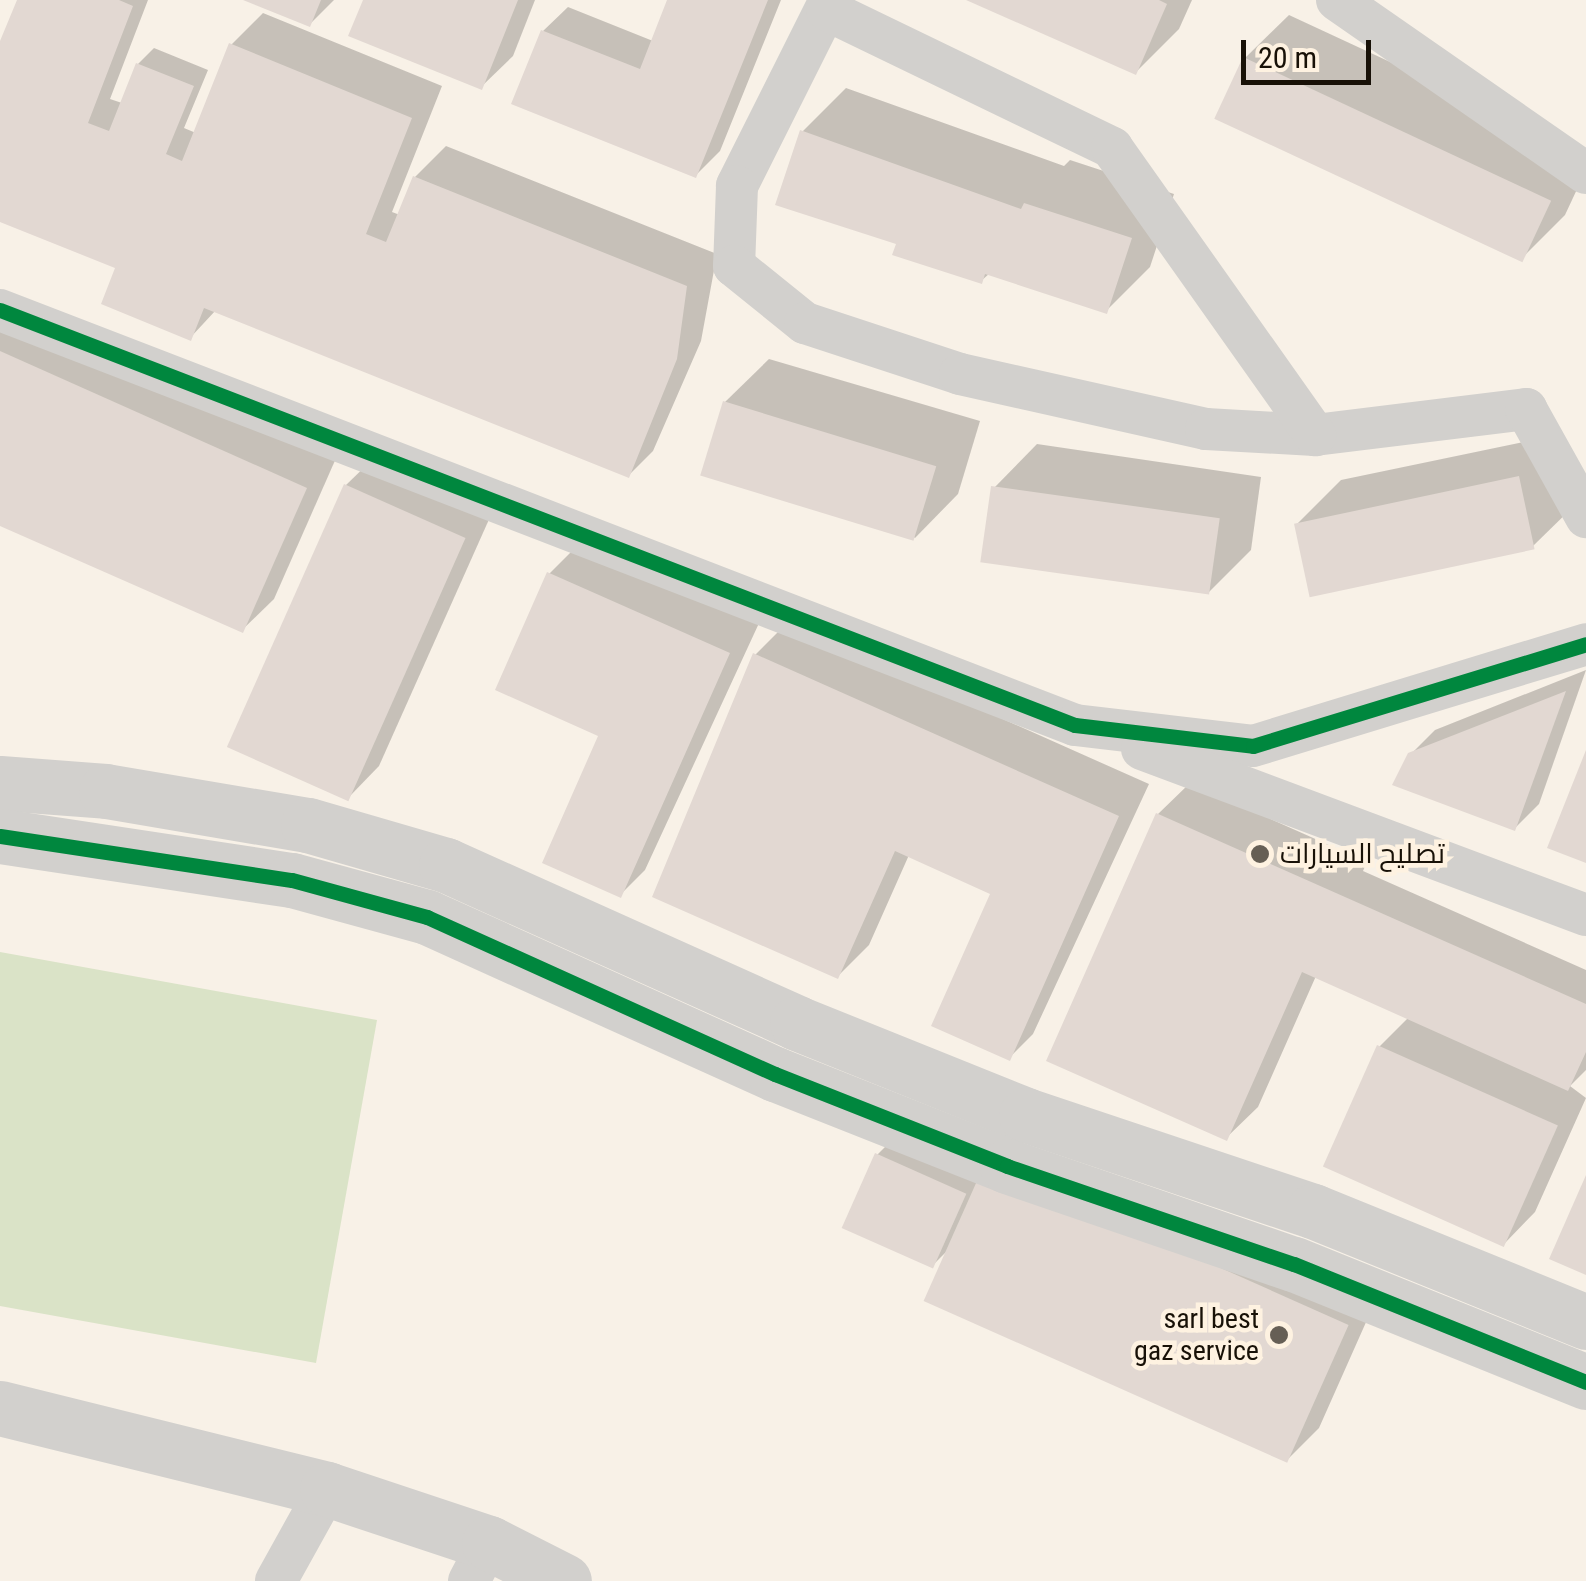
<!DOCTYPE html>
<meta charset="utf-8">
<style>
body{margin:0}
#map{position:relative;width:1586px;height:1581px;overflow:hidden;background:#f8f1e7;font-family:"Roboto Condensed",Cairo,sans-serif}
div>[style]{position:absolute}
.green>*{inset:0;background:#dae3c7}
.shadow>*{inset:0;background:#0003}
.building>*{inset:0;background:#e2d8d2;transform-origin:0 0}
.street>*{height:42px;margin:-21px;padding:0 21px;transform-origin:21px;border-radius:21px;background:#d2d0cd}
.secondary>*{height:55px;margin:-27.5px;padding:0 27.5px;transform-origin:27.5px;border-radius:27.5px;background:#d2d0cd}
.cycleway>*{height:15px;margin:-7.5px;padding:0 7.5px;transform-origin:7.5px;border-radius:7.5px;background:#00873e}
.dots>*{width:28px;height:28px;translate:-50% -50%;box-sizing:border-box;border:5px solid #fef2e1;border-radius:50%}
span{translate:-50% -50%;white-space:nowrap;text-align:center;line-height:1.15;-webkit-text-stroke:9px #fef2e1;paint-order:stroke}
.poi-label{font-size:28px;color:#181107}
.left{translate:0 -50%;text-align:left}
.right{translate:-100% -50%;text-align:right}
.scale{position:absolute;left:1241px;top:40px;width:130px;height:45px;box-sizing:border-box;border:5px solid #181107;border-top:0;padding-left:12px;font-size:30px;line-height:35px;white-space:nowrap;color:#181107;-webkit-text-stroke:8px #fef2e1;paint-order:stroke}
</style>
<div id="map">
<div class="green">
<i style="clip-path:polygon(0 952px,377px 1020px,316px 1363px,0 1306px)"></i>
</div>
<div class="shadow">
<i style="clip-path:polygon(20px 0,148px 0,110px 99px,122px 103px,138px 64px,154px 48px,208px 70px,184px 128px,196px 133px,231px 45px,263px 13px,442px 86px,392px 212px,400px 215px,415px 177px,446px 146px,717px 254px,701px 341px,653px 451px,629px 475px,216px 310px,190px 338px,119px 267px,0 219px,0 47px)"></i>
<i style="clip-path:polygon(249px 0,334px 0,310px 24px)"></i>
<i style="clip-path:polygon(366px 0,535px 0,513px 56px,481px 87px)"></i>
<i style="clip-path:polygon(670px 0,781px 0,720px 151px,695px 176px,543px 31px,568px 7px,653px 41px)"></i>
<i style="clip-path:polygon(972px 0,1192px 0,1179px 29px,1136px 72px)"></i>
<i style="clip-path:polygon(1289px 15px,1586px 153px,1586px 170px,1565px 215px,1521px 259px,1245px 58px)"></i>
<i style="clip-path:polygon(846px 88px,1064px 166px,1070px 160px,1174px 194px,1150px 267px,1106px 311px,990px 273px,981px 281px,899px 243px,802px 132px)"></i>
<i style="clip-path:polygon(0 306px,337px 456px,274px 599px,242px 630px,0 523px)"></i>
<i style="clip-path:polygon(769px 359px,980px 421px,958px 494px,915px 538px,725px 402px)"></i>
<i style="clip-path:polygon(1562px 434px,1577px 503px,1533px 546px,1297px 524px,1341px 480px)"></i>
<i style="clip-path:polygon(1037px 444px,1261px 477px,1251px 550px,1207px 594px,994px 488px)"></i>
<i style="clip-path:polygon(378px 454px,495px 506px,379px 766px,348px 798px,346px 485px)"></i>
<i style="clip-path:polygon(581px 542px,760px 621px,645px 870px,620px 895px,601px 735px,549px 574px)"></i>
<i style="clip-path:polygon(787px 623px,1149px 784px,1033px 1034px,1009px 1058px,994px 892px,909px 855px,869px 945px,838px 976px,755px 655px)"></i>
<i style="clip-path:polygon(1586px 670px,1539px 804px,1515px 828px,1410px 755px,1435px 730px)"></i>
<i style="clip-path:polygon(1190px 783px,1367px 862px,1363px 871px,1586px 970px,1586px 1070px,1570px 1086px,1586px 1098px,1535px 1212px,1504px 1244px,1379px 1047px,1409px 1017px,1316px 976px,1258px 1107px,1226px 1138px,1158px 814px)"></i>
<i style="clip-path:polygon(893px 1139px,1379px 1293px,1319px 1428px,1287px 1460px,949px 1249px,932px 1266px,877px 1155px)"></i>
</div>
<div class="building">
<i style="clip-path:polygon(17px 0,119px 0,133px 6px,88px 123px,109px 131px,136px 63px,194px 86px,166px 154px,182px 161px,229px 43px,412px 118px,366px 234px,386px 242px,413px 176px,687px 286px,677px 359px,629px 478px,204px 308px,191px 341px,101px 304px,115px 268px,0 222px,0 41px)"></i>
<i style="clip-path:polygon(243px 0,321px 0,310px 27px)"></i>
<i style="clip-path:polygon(363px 0,518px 0,482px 90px,348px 36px)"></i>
<i style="clip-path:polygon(667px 0,768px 0,696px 178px,511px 104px,541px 30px,640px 69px)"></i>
<i style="clip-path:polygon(966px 0,1159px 0,1167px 4px,1136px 75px)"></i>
<i style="left:1243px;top:57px;width:340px;height:68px;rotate:25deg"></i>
<i style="clip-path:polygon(800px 130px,1021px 209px,1024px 203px,1132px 238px,1107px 314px,985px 274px,982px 284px,892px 255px,896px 244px,775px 205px)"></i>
<i style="clip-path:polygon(0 351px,307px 488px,243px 633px,0 526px)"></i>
<i style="left:723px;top:401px;width:223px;height:78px;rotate:17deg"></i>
<i style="left:1519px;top:476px;width:75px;height:230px;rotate:78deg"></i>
<i style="left:344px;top:484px;width:133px;height:288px;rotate:24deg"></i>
<i style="left:991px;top:486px;width:231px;height:77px;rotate:8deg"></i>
<i style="clip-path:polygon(547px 572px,730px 653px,621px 898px,542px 863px,598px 736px,495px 690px)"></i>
<i style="clip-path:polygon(753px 653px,1119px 816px,1010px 1061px,931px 1026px,990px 894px,895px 851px,838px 979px,652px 897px)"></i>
<i style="clip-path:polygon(1566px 691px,1515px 831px,1392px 785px,1408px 753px)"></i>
<i style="clip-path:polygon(1586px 750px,1586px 863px,1547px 848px)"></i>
<i style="clip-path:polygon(1156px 813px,1586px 1004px,1586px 1052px,1568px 1091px,1302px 972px,1227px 1141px,1046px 1061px)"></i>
<i style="left:1377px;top:1045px;width:198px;height:133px;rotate:24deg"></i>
<i style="left:875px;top:1153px;width:100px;height:82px;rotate:24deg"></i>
<i style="left:985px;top:1163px;width:398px;height:151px;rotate:24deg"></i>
<i style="clip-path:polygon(1586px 1175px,1586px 1275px,1549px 1259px)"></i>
</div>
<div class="street">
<i style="left:830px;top:0;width:208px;rotate:116.6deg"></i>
<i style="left:737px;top:186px;width:80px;rotate:92.1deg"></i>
<i style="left:734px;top:266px;width:91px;rotate:38.8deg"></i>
<i style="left:805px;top:323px;width:163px;rotate:18.2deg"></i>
<i style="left:960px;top:374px;width:252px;rotate:12.6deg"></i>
<i style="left:1206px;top:429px;width:109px;rotate:3.2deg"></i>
<i style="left:1315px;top:435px;width:213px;rotate:-7deg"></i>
<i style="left:1526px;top:409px;width:124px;rotate:60.9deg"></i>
<i style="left:1337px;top:0;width:303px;rotate:34.8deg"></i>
<i style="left:827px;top:10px;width:317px;rotate:25.8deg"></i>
<i style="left:1112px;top:148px;width:352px;rotate:54.7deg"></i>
<i style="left:0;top:310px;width:1152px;rotate:21.11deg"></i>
<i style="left:1075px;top:725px;width:179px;rotate:6.7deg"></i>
<i style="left:1253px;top:746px;width:348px;rotate:-17deg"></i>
<i style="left:1142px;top:749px;width:474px;rotate:20.5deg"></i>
<i style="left:276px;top:1581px;width:105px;rotate:-61deg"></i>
<i style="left:469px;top:1581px;width:43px;rotate:-62.2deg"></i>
</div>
<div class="secondary">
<i style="left:0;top:783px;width:106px;rotate:4.3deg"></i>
<i style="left:106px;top:791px;width:205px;rotate:9.6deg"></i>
<i style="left:308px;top:825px;width:144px;rotate:16.2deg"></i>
<i style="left:446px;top:865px;width:385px;rotate:24.2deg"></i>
<i style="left:797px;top:1023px;width:247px;rotate:21.9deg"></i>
<i style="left:1026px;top:1115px;width:303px;rotate:18.5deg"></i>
<i style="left:1313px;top:1211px;width:295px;rotate:22.1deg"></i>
<i style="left:0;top:836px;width:295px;rotate:8.6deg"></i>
<i style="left:292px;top:880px;width:140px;rotate:15.3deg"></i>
<i style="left:427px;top:917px;width:382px;rotate:24.3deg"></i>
<i style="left:775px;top:1074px;width:250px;rotate:21.6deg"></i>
<i style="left:1007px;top:1166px;width:303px;rotate:18.9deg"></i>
<i style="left:1294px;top:1264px;width:315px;rotate:22deg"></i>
<i style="left:0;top:1408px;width:337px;rotate:13.9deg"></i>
<i style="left:327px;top:1489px;width:171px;rotate:18.4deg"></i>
<i style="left:489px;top:1543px;width:84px;rotate:26.9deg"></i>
</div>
<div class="cycleway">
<i style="left:0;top:310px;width:1152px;rotate:21.11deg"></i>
<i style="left:1075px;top:725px;width:179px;rotate:6.7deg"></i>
<i style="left:1253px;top:746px;width:348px;rotate:-17deg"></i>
<i style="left:0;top:836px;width:295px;rotate:8.6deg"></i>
<i style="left:292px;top:880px;width:140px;rotate:15.3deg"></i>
<i style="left:427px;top:917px;width:382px;rotate:24.3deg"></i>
<i style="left:775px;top:1074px;width:250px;rotate:21.6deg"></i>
<i style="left:1007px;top:1166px;width:303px;rotate:18.9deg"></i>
<i style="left:1294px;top:1264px;width:315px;rotate:22deg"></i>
</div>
<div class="dots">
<i style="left:1260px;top:854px;background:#665f55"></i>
<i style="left:1279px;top:1335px;background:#665f55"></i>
</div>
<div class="poi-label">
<span class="left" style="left:1280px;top:854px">تصليح السيارات</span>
<span class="right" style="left:1259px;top:1335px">sarl best<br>gaz service</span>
</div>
<div class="scale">20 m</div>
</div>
